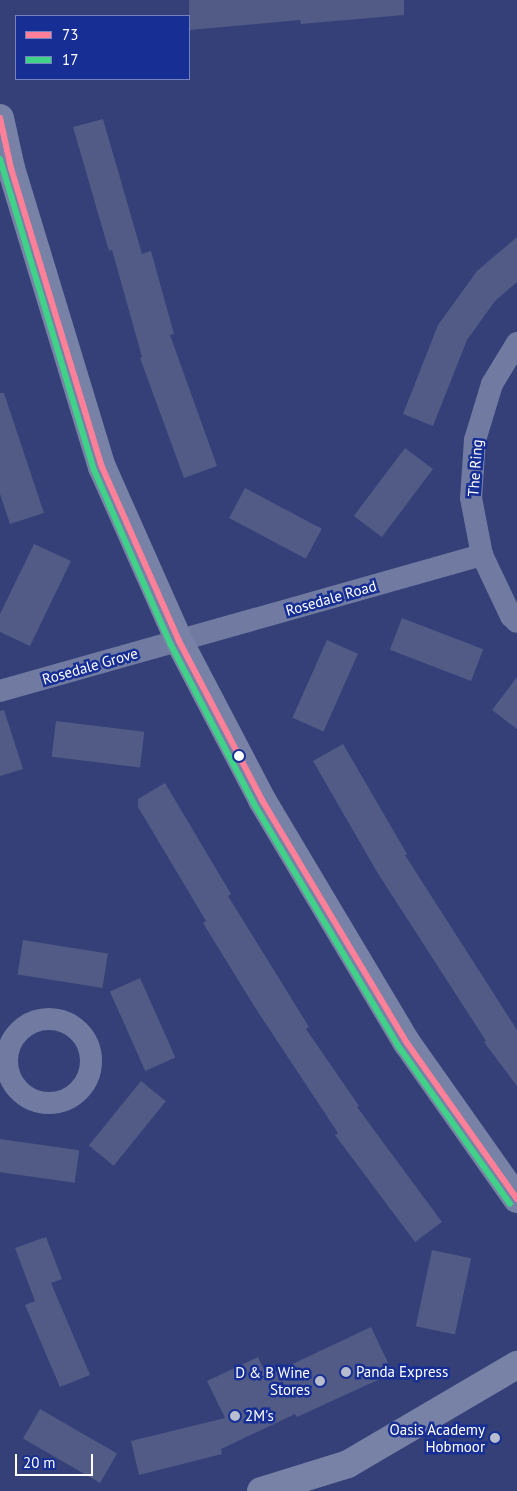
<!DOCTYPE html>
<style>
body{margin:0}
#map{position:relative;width:517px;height:1491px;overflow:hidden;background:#344077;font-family:"PT Sans",sans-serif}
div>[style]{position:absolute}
.building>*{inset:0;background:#515b86;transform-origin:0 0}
.street>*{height:22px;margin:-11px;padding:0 11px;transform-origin:11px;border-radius:11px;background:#717ba2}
.street>.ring{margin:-11px;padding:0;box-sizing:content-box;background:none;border:22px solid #717ba2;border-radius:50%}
.secondary>*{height:28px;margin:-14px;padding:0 14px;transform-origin:14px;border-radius:14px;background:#7881a6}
.bus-1>*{height:6px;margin:-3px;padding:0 3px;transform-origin:3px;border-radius:3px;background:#ff8098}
.bus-2>*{height:6px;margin:-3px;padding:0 3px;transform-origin:3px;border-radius:3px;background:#40d288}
.dots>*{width:14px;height:14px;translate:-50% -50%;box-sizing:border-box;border:2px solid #172f94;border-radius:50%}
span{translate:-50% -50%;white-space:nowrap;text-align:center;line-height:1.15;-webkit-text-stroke:5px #172f94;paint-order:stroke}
.street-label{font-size:15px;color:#fff}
.poi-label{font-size:15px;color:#fff}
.right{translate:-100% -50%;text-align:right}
.left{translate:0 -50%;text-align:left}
.legend{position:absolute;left:15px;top:15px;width:175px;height:65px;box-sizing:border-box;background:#172f94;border:1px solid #7482bf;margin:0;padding:6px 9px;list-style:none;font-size:15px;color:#fff}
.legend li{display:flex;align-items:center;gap:10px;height:25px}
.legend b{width:25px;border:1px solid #7482bf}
.scale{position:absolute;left:15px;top:1454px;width:78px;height:22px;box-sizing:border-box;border:2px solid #fff;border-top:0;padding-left:6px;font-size:15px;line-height:18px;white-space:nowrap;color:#fff;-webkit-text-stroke:4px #172f94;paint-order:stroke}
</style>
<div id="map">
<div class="building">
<i style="clip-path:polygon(189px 0,404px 0,404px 15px,301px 24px,300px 20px,189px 30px)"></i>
<i style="clip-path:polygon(103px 119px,142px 254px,151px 251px,174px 334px,170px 335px,217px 466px,184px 478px,140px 358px,142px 357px,112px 250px,109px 251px,73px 127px)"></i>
<i style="clip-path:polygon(517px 237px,517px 282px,495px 301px,467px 340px,433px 426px,403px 414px,438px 325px,477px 271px)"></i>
<i style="clip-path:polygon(0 393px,4px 393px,44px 513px,10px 524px,0 494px)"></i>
<i style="left:405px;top:448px;width:35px;height:85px;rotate:37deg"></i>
<i style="left:245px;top:488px;width:87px;height:34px;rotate:28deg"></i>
<i style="clip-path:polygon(34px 544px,71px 561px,30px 646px,0 632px,0 614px)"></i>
<i style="left:402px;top:618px;width:87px;height:34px;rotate:21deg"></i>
<i style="left:327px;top:640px;width:34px;height:85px;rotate:24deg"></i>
<i style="clip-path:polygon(517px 677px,517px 729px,492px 710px)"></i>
<i style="clip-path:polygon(4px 710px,23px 769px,0 776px,0 711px)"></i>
<i style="left:56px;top:721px;width:89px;height:36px;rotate:7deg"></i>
<i style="clip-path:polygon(343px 744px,407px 854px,405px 855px,517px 1030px,517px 1086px,484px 1042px,486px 1041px,377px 872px,313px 761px)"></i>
<i style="clip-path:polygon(165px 783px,231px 894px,228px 896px,309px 1027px,306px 1029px,359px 1106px,357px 1107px,442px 1222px,415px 1242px,335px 1135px,338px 1133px,256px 1009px,203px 923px,206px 921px,138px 807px,138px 799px)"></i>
<i style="left:23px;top:940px;width:86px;height:35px;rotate:9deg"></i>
<i style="left:140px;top:978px;width:87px;height:33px;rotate:66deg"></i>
<i style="left:141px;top:1081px;width:32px;height:83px;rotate:39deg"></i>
<i style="left:0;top:1139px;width:80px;height:33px;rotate:8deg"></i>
<i style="clip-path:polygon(46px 1237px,62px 1279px,51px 1283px,90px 1375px,60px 1387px,25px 1305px,35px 1301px,15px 1248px)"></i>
<i style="left:432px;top:1250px;width:40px;height:78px;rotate:12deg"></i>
<i style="clip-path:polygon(371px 1327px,393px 1373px,297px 1417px,295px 1414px,221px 1449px,222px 1454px,139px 1475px,131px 1441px,225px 1418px,207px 1381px,258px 1357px,267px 1376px)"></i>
<i style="left:40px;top:1409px;width:89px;height:34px;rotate:30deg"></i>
</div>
<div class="street">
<i style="left:517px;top:343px;width:48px;rotate:121.4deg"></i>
<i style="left:492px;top:384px;width:59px;rotate:106.9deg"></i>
<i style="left:475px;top:440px;width:58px;rotate:93.9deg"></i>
<i style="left:471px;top:498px;width:58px;rotate:79.1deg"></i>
<i style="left:482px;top:555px;width:68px;rotate:64.6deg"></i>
<i style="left:511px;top:616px;width:8px;rotate:45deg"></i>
<i style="left:0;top:691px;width:501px;rotate:-15.76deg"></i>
<i class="ring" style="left:7px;top:1019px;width:62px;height:62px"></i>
</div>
<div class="secondary">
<i style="left:0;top:118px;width:51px;rotate:77.6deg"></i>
<i style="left:11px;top:168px;width:313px;rotate:73.1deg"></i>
<i style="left:102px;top:467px;width:190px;rotate:66.1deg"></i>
<i style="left:179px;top:641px;width:179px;rotate:62.4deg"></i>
<i style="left:262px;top:800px;width:283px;rotate:59.2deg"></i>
<i style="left:407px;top:1043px;width:191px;rotate:54.8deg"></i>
<i style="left:261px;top:1491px;width:91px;rotate:-17.2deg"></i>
<i style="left:348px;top:1464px;width:196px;rotate:-30.4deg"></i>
</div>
<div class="bus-1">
<i style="left:0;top:118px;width:51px;rotate:77.6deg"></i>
<i style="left:11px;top:168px;width:313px;rotate:73.1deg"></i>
<i style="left:102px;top:467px;width:190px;rotate:66.1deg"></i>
<i style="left:179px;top:641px;width:179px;rotate:62.4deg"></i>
<i style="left:262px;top:800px;width:283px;rotate:59.2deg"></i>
<i style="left:407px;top:1043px;width:191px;rotate:54.8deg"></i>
</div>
<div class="bus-2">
<i style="left:0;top:159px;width:325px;rotate:73.2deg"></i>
<i style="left:94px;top:470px;width:191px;rotate:66.3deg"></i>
<i style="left:171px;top:645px;width:179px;rotate:62.4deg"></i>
<i style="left:254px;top:804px;width:283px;rotate:59.2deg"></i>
<i style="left:399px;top:1047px;width:192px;rotate:54.7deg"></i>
</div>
<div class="dots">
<i style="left:239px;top:756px;background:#fff"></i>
<i style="left:346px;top:1372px;background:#b8bccf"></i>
<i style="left:320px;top:1381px;background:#b8bccf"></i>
<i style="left:235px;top:1416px;background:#b8bccf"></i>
<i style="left:495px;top:1438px;background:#b8bccf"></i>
</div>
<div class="street-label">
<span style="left:475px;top:468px;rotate:-86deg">The Ring</span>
<span style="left:331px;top:598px;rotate:-16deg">Rosedale Road</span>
<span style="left:90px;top:666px;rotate:-16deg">Rosedale Grove</span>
</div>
<div class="poi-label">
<span class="right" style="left:310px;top:1381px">D &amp; B Wine<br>Stores</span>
<span class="left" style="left:356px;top:1372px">Panda Express</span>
<span class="left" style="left:245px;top:1416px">2M's</span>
<span class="right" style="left:485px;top:1438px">Oasis Academy<br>Hobmoor</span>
</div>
<ul class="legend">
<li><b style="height:6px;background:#ff8098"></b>73</li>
<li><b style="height:6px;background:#40d288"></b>17</li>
</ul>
<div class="scale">20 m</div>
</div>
